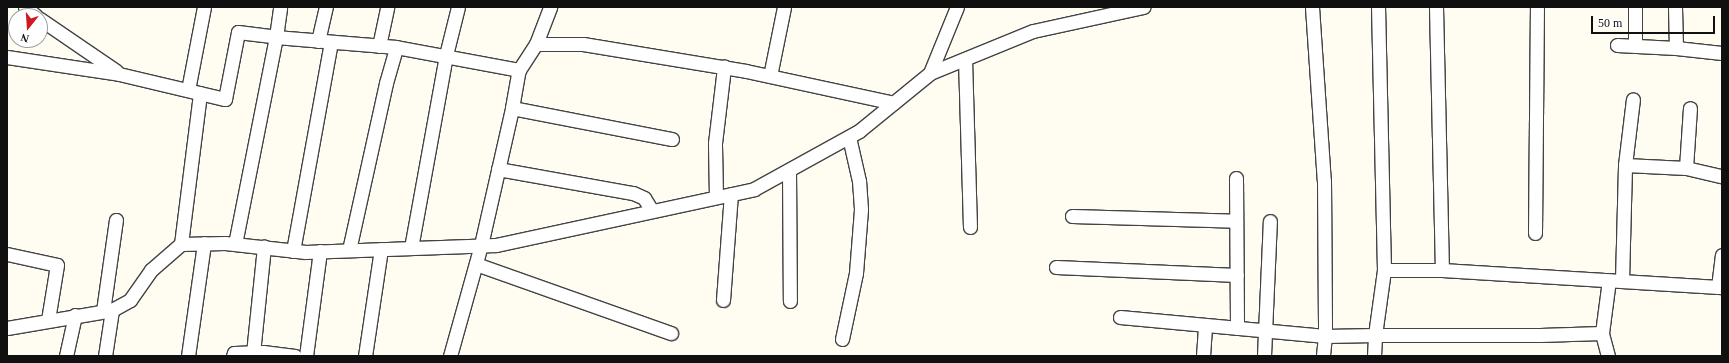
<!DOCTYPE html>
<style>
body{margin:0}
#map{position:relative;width:1729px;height:363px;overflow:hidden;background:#fffcf2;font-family:Georgia,serif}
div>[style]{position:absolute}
.roads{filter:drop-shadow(1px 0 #434343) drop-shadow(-1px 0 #434343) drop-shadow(0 1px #434343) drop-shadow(0 -1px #434343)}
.street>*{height:13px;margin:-6.5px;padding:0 6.5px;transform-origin:6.5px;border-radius:6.5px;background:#fff}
span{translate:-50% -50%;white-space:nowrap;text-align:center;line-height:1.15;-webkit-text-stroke:4px #fff;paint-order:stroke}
.frame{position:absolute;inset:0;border:8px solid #101010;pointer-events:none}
.north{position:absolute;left:8px;top:8px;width:40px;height:40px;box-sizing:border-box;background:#fff;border:1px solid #9f9f9f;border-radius:50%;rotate:197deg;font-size:11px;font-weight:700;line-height:16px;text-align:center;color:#101010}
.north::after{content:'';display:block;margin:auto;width:14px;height:18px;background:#cf1820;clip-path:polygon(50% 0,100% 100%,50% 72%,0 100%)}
.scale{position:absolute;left:1591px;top:16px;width:124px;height:18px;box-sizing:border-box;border:2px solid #101010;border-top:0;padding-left:5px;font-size:12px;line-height:14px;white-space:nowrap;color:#101010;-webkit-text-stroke:3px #fff;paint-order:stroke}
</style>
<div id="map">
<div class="roads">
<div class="street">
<i style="left:25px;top:7px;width:14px;rotate:39deg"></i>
<i style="left:1312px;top:7px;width:174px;rotate:86.1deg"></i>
<i style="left:1324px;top:181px;width:155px;rotate:89.6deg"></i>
<i style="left:1325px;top:336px;width:20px;rotate:96deg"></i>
<i style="left:1436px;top:7px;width:263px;rotate:88.7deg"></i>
<i style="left:1675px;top:7px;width:41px;rotate:88.6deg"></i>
<i style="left:40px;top:19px;width:92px;rotate:34.4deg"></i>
<i style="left:318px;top:41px;width:35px;rotate:-77deg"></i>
<i style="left:536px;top:44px;width:40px;rotate:-69deg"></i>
<i style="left:1617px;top:45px;width:59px;rotate:2.9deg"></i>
<i style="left:1676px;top:48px;width:46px;rotate:6.2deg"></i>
<i style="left:379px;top:46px;width:40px;rotate:-78deg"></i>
<i style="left:1635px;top:46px;width:39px;rotate:-90deg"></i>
<i style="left:7px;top:57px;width:113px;rotate:8.6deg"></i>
<i style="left:119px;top:74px;width:109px;rotate:13.3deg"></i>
<i style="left:225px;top:99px;width:68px;rotate:-79deg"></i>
<i style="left:238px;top:32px;width:38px;rotate:7deg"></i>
<i style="left:276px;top:37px;width:30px;rotate:-82deg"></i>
<i style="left:965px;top:59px;width:168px;rotate:88.3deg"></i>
<i style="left:930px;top:73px;width:71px;rotate:-67.8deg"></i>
<i style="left:770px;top:76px;width:70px;rotate:-78.5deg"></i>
<i style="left:188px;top:90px;width:85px;rotate:-79.1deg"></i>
<i style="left:512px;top:108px;width:163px;rotate:11deg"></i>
<i style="left:1625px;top:165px;width:66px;rotate:-83.1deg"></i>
<i style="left:1686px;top:168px;width:60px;rotate:-86.2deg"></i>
<i style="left:498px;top:169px;width:137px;rotate:10.1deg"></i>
<i style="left:633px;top:193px;width:12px;rotate:24deg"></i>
<i style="left:644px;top:198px;width:15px;rotate:58deg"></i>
<i style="left:789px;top:170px;width:131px;rotate:89.6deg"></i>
<i style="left:1236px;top:178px;width:150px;rotate:89.6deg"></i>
<i style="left:716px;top:197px;width:54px;rotate:-91.1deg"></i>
<i style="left:715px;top:143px;width:77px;rotate:-83.2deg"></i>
<i style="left:1072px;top:216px;width:164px;rotate:1.7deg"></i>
<i style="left:1535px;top:233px;width:226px;rotate:-89.5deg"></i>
<i style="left:181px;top:244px;width:152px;rotate:-82.8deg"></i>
<i style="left:235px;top:244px;width:211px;rotate:-78.8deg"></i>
<i style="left:276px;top:37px;width:120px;rotate:4.8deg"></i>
<i style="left:411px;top:248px;width:196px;rotate:-79.7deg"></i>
<i style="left:446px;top:55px;width:49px;rotate:-76deg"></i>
<i style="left:349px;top:250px;width:171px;rotate:-77.5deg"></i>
<i style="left:386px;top:83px;width:37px;rotate:-74deg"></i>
<i style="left:396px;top:47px;width:125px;rotate:10.6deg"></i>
<i style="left:293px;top:251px;width:212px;rotate:-79.7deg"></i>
<i style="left:7px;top:254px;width:51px;rotate:12.4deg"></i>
<i style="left:57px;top:265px;width:56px;rotate:99.3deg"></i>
<i style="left:476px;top:264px;width:207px;rotate:19.5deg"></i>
<i style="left:1056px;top:267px;width:181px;rotate:2.5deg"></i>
<i style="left:1384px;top:270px;width:58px"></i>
<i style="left:1442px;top:270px;width:281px;rotate:3.5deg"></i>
<i style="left:1622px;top:281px;width:116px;rotate:-88.5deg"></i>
<i style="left:1625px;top:165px;width:61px;rotate:2.8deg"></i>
<i style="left:1686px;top:168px;width:37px;rotate:13deg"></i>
<i style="left:1718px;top:287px;width:32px;rotate:-83deg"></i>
<i style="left:723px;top:300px;width:106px;rotate:-85.7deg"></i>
<i style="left:103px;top:311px;width:92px;rotate:-81.9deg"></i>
<i style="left:1120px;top:317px;width:206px;rotate:5.3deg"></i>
<i style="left:1325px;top:336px;width:50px;rotate:-1.1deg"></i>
<i style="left:1375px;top:335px;width:66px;rotate:-82.1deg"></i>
<i style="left:1384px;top:270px;width:263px;rotate:-91.3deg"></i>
<i style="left:7px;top:328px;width:107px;rotate:-9.7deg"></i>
<i style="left:112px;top:310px;width:21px;rotate:-29deg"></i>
<i style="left:130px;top:300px;width:37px;rotate:-55deg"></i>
<i style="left:151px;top:270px;width:40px;rotate:-41deg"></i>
<i style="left:181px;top:244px;width:44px;rotate:-1.3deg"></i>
<i style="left:225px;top:243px;width:81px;rotate:6.4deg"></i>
<i style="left:305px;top:252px;width:191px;rotate:-2.1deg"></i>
<i style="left:496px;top:245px;width:264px;rotate:-12.2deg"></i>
<i style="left:754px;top:189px;width:120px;rotate:-28.9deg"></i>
<i style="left:859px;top:131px;width:92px;rotate:-39.2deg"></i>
<i style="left:930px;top:73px;width:111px;rotate:-22.2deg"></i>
<i style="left:1033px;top:31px;width:113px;rotate:-12.3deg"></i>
<i style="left:842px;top:339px;width:67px;rotate:-78deg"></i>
<i style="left:856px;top:273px;width:64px;rotate:-85.5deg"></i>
<i style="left:861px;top:209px;width:28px;rotate:-94deg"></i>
<i style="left:859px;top:181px;width:45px;rotate:-102.8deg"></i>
<i style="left:253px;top:353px;width:107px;rotate:-84.1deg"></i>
<i style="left:66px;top:356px;width:42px;rotate:-77.6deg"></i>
<i style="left:105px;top:356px;width:47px;rotate:-81.3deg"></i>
<i style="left:188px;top:356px;width:114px;rotate:-81.9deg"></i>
<i style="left:233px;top:356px;width:3px;rotate:-72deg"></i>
<i style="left:234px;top:353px;width:29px;rotate:-2deg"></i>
<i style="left:263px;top:352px;width:32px;rotate:7deg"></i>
<i style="left:306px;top:356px;width:106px;rotate:-82.4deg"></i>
<i style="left:365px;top:356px;width:108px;rotate:-81.5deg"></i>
<i style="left:450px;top:356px;width:115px;rotate:-74.4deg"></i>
<i style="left:481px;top:245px;width:140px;rotate:-77.2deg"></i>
<i style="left:512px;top:108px;width:39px;rotate:-80deg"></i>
<i style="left:519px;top:70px;width:31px;rotate:-57deg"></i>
<i style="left:536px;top:44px;width:47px"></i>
<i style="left:583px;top:44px;width:165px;rotate:9.4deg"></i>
<i style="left:746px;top:71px;width:151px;rotate:12.2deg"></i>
<i style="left:1203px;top:356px;width:31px;rotate:-86deg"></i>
<i style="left:1264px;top:356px;width:135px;rotate:-87.5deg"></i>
<i style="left:1374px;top:356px;width:21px;rotate:-87deg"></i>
<i style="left:1375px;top:335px;width:165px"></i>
<i style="left:1540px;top:335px;width:62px;rotate:-1.8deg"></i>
<i style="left:1608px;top:356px;width:24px;rotate:-105deg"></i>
<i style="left:1602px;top:333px;width:53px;rotate:-82.5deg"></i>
</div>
</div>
<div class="frame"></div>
<div class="north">N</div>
<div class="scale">50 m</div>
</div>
